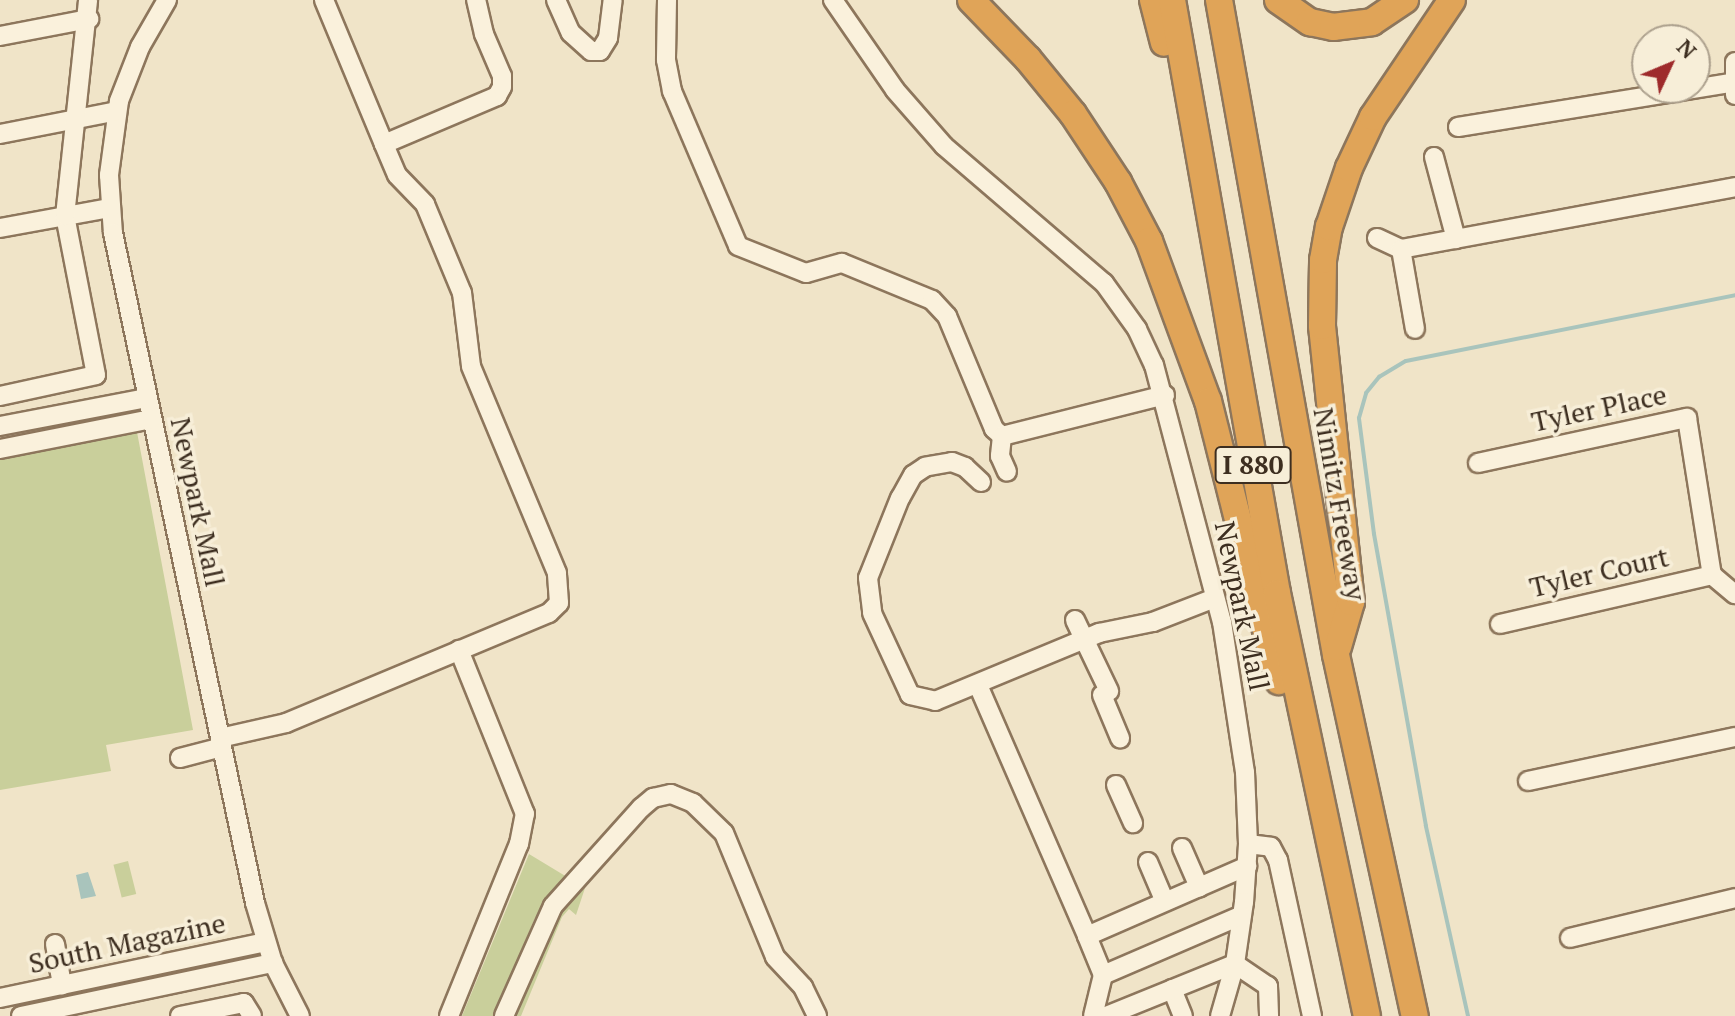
<!DOCTYPE html>
<style>
body{margin:0}
#map{position:relative;width:1735px;height:1016px;overflow:hidden;background:#f0e4c8;font-family:"PT Serif",serif}
div>[style]{position:absolute}
.green>*{inset:0;background:#c9cf9b;transform-origin:0 0}
.water>*{inset:0;background:#a9c4bc}
.stream>*{height:4px;margin:-2px;padding:0 2px;transform-origin:2px;border-radius:2px;background:#a9c4bc}
.roads{filter:drop-shadow(2px 0 #8d765c) drop-shadow(-2px 0 #8d765c) drop-shadow(0 2px #8d765c) drop-shadow(0 -2px #8d765c)}
.minor>*{height:18px;margin:-9px;padding:0 9px;transform-origin:9px;border-radius:9px;background:#faf1dc}
.highway>*{height:26px;margin:-13px;padding:0 13px;transform-origin:13px;border-radius:13px;background:#e0a458}
span{translate:-50% -50%;white-space:nowrap;text-align:center;line-height:1.15;-webkit-text-stroke:7px #f7eed8;paint-order:stroke}
.shield-label span{padding:2px 6px;background:#f7eed8;border:2px solid;border-radius:6px;-webkit-text-stroke-width:0}
.shield-label{font-size:26px;color:#3d2e20;font-weight:700}
.street-label{font-size:28px;color:#3d2e20}
.north{position:absolute;left:1631px;top:24px;width:80px;height:80px;box-sizing:border-box;background:#f7eed8;border:2px solid #ada18e;border-radius:50%;rotate:46deg;font-size:22px;font-weight:700;line-height:32px;text-align:center;color:#3d2e20}
.north::after{content:'';display:block;margin:auto;width:28px;height:36px;background:#9e2a2b;clip-path:polygon(50% 0,100% 100%,50% 72%,0 100%)}
</style>
<div id="map">
<div class="green">
<i style="clip-path:polygon(137px 432px,193px 730px,106px 745px,111px 771px,0 790px,0 457px)"></i>
<i style="clip-path:polygon(529px 854px,567px 877px,535px 918px,493px 1016px,462px 1016px)"></i>
<i style="left:128px;top:861px;width:34px;height:15px;rotate:76deg"></i>
<i style="clip-path:polygon(585px 888px,576px 915px,569px 909px,562px 917px,521px 1016px,514px 1016px,555px 919px)"></i>
</div>
<div class="water">
<i style="clip-path:polygon(88px 872px,96px 896px,81px 899px,76px 875px)"></i>
</div>
<div class="stream">
<i style="left:1468px;top:1016px;width:195px;rotate:-102.5deg"></i>
<i style="left:1426px;top:826px;width:297px;rotate:-100.1deg"></i>
<i style="left:1374px;top:534px;width:117px;rotate:-97.4deg"></i>
<i style="left:1359px;top:418px;width:26px;rotate:-74deg"></i>
<i style="left:1366px;top:393px;width:21px;rotate:-51deg"></i>
<i style="left:1379px;top:377px;width:31px;rotate:-31deg"></i>
<i style="left:1406px;top:361px;width:336px;rotate:-11.3deg"></i>
</div>
<div class="roads">
<div class="minor">
<i style="left:167px;top:0;width:54px;rotate:119.9deg"></i>
<i style="left:140px;top:47px;width:58px;rotate:111.3deg"></i>
<i style="left:119px;top:101px;width:75px;rotate:97.7deg"></i>
<i style="left:109px;top:175px;width:58px;rotate:86.1deg"></i>
<i style="left:113px;top:233px;width:685px;rotate:78.03deg"></i>
<i style="left:255px;top:903px;width:63px;rotate:73.3deg"></i>
<i style="left:273px;top:963px;width:59px;rotate:63deg"></i>
<i style="left:324px;top:0;width:156px;rotate:67.4deg"></i>
<i style="left:384px;top:144px;width:123px;rotate:-23deg"></i>
<i style="left:497px;top:96px;width:10px;rotate:-61deg"></i>
<i style="left:502px;top:87px;width:11px;rotate:-90deg"></i>
<i style="left:502px;top:76px;width:46px;rotate:-113.2deg"></i>
<i style="left:484px;top:34px;width:35px;rotate:-103deg"></i>
<i style="left:556px;top:0;width:36px;rotate:66deg"></i>
<i style="left:571px;top:33px;width:27px;rotate:42deg"></i>
<i style="left:591px;top:51px;width:9px"></i>
<i style="left:600px;top:51px;width:15px;rotate:-58deg"></i>
<i style="left:608px;top:38px;width:38px;rotate:-83deg"></i>
<i style="left:667px;top:0;width:60px;rotate:91deg"></i>
<i style="left:666px;top:60px;width:32px;rotate:79deg"></i>
<i style="left:672px;top:91px;width:168px;rotate:66.9deg"></i>
<i style="left:738px;top:246px;width:73px;rotate:21.7deg"></i>
<i style="left:806px;top:273px;width:37px;rotate:-16deg"></i>
<i style="left:842px;top:263px;width:97px;rotate:22.3deg"></i>
<i style="left:932px;top:300px;width:22px;rotate:47deg"></i>
<i style="left:947px;top:316px;width:122px;rotate:67.4deg"></i>
<i style="left:994px;top:429px;width:11px;rotate:41deg"></i>
<i style="left:1002px;top:436px;width:168px;rotate:-14.1deg"></i>
<i style="left:833px;top:0;width:109px;rotate:55.4deg"></i>
<i style="left:895px;top:90px;width:74px;rotate:48.8deg"></i>
<i style="left:944px;top:146px;width:211px;rotate:40.6deg"></i>
<i style="left:1104px;top:283px;width:57px;rotate:54.3deg"></i>
<i style="left:1137px;top:329px;width:40px;rotate:65deg"></i>
<i style="left:1154px;top:365px;width:266px;rotate:75.2deg"></i>
<i style="left:1222px;top:622px;width:152px;rotate:81.3deg"></i>
<i style="left:1245px;top:772px;width:72px;rotate:87.6deg"></i>
<i style="left:1248px;top:844px;width:58px;rotate:93.9deg"></i>
<i style="left:1244px;top:902px;width:63px;rotate:98.3deg"></i>
<i style="left:1235px;top:964px;width:54px;rotate:106.1deg"></i>
<i style="left:0;top:36px;width:91px;rotate:-10.8deg"></i>
<i style="left:1735px;top:62px;width:33px;rotate:90deg"></i>
<i style="left:1458px;top:127px;width:281px;rotate:-9.2deg"></i>
<i style="left:0;top:134px;width:119px;rotate:-11.1deg"></i>
<i style="left:1434px;top:157px;width:85px;rotate:75deg"></i>
<i style="left:0;top:228px;width:112px;rotate:-10.3deg"></i>
<i style="left:1377px;top:238px;width:26px;rotate:25deg"></i>
<i style="left:1401px;top:249px;width:340px;rotate:-10.5deg"></i>
<i style="left:1401px;top:249px;width:81px;rotate:80.1deg"></i>
<i style="left:0;top:396px;width:98px;rotate:-12.3deg"></i>
<i style="left:96px;top:375px;width:162px;rotate:-101deg"></i>
<i style="left:65px;top:216px;width:217px;rotate:-83.9deg"></i>
<i style="left:0;top:426px;width:150px;rotate:-10.8deg"></i>
<i style="left:1002px;top:436px;width:20px;rotate:96deg"></i>
<i style="left:1000px;top:456px;width:17px;rotate:66deg"></i>
<i style="left:0;top:449px;width:155px;rotate:-11.2deg"></i>
<i style="left:1478px;top:463px;width:214px;rotate:-12.2deg"></i>
<i style="left:1687px;top:418px;width:159px;rotate:81deg"></i>
<i style="left:1712px;top:575px;width:30px;rotate:40deg"></i>
<i style="left:981px;top:482px;width:22px;rotate:-137deg"></i>
<i style="left:965px;top:467px;width:14px;rotate:-159deg"></i>
<i style="left:952px;top:462px;width:27px;rotate:170deg"></i>
<i style="left:925px;top:467px;width:14px;rotate:146deg"></i>
<i style="left:913px;top:475px;width:26px;rotate:119deg"></i>
<i style="left:900px;top:498px;width:86px;rotate:111.8deg"></i>
<i style="left:868px;top:578px;width:35px;rotate:83deg"></i>
<i style="left:872px;top:613px;width:90px;rotate:65.1deg"></i>
<i style="left:910px;top:695px;width:26px;rotate:13deg"></i>
<i style="left:935px;top:701px;width:178px;rotate:-22.5deg"></i>
<i style="left:1099px;top:633px;width:55px;rotate:-11.5deg"></i>
<i style="left:1153px;top:622px;width:66px;rotate:-21.2deg"></i>
<i style="left:1075px;top:620px;width:79px;rotate:64.4deg"></i>
<i style="left:1500px;top:624px;width:218px;rotate:-13deg"></i>
<i style="left:978px;top:685px;width:274px;rotate:66.5deg"></i>
<i style="left:1087px;top:936px;width:175px;rotate:-23.6deg"></i>
<i style="left:1102px;top:695px;width:47px;rotate:67.3deg"></i>
<i style="left:220px;top:738px;width:68px;rotate:-12.8deg"></i>
<i style="left:286px;top:723px;width:285px;rotate:-22.7deg"></i>
<i style="left:549px;top:613px;width:14px;rotate:-45deg"></i>
<i style="left:559px;top:603px;width:30px;rotate:-94deg"></i>
<i style="left:557px;top:573px;width:224px;rotate:-112.6deg"></i>
<i style="left:471px;top:366px;width:74px;rotate:-97deg"></i>
<i style="left:462px;top:293px;width:96px;rotate:-112.6deg"></i>
<i style="left:425px;top:204px;width:40px;rotate:-134deg"></i>
<i style="left:397px;top:175px;width:34px;rotate:-113deg"></i>
<i style="left:180px;top:758px;width:43px;rotate:-14.7deg"></i>
<i style="left:1528px;top:781px;width:212px;rotate:-12deg"></i>
<i style="left:1116px;top:785px;width:42px;rotate:65.9deg"></i>
<i style="left:1248px;top:844px;width:23px;rotate:7deg"></i>
<i style="left:1271px;top:847px;width:15px;rotate:62deg"></i>
<i style="left:1278px;top:860px;width:160px;rotate:77.7deg"></i>
<i style="left:1182px;top:848px;width:43px;rotate:66.4deg"></i>
<i style="left:1148px;top:862px;width:43px;rotate:67deg"></i>
<i style="left:1087px;top:936px;width:42px;rotate:67.7deg"></i>
<i style="left:1103px;top:975px;width:42px;rotate:103.7deg"></i>
<i style="left:1570px;top:938px;width:170px;rotate:-13.6deg"></i>
<i style="left:55px;top:944px;width:42px;rotate:80.3deg"></i>
<i style="left:1103px;top:975px;width:151px;rotate:-23.3deg"></i>
<i style="left:1172px;top:989px;width:29px;rotate:68deg"></i>
<i style="left:0;top:998px;width:271px;rotate:-11.9deg"></i>
<i style="left:21px;top:1016px;width:258px;rotate:-11.9deg"></i>
<i style="left:180px;top:1016px;width:65px;rotate:-11.5deg"></i>
<i style="left:244px;top:1003px;width:15px;rotate:58deg"></i>
<i style="left:449px;top:1016px;width:186px;rotate:-67.9deg"></i>
<i style="left:519px;top:844px;width:31px;rotate:-79deg"></i>
<i style="left:525px;top:814px;width:177px;rotate:-111.9deg"></i>
<i style="left:504px;top:1016px;width:120px;rotate:-66deg"></i>
<i style="left:553px;top:906px;width:132px;rotate:-48.1deg"></i>
<i style="left:641px;top:808px;width:16px;rotate:-40deg"></i>
<i style="left:653px;top:798px;width:18px;rotate:-13deg"></i>
<i style="left:671px;top:794px;width:24px;rotate:22deg"></i>
<i style="left:693px;top:803px;width:43px;rotate:44.1deg"></i>
<i style="left:724px;top:833px;width:134px;rotate:67.6deg"></i>
<i style="left:775px;top:957px;width:41px;rotate:47deg"></i>
<i style="left:803px;top:987px;width:32px;rotate:64deg"></i>
<i style="left:1106px;top:1016px;width:139px;rotate:-22deg"></i>
<i style="left:1235px;top:964px;width:40px;rotate:34deg"></i>
<i style="left:1268px;top:986px;width:30px;rotate:88deg"></i>
</div>
<div class="highway">
<i style="left:971px;top:0;width:82px;rotate:46deg"></i>
<i style="left:1028px;top:59px;width:71px;rotate:50.7deg"></i>
<i style="left:1073px;top:114px;width:82px;rotate:56.5deg"></i>
<i style="left:1118px;top:182px;width:67px;rotate:62.3deg"></i>
<i style="left:1149px;top:241px;width:171px;rotate:69.8deg"></i>
<i style="left:1208px;top:401px;width:289px;rotate:75.8deg"></i>
<i style="left:1153px;top:0;width:44px;rotate:75.7deg"></i>
<i style="left:1172px;top:0;width:602px;rotate:79.96deg"></i>
<i style="left:1277px;top:593px;width:432px;rotate:78deg"></i>
<i style="left:1219px;top:0;width:665px;rotate:79.87deg"></i>
<i style="left:1336px;top:655px;width:370px;rotate:77.7deg"></i>
<i style="left:1278px;top:0;width:39px;rotate:35deg"></i>
<i style="left:1310px;top:22px;width:24px;rotate:12deg"></i>
<i style="left:1333px;top:27px;width:39px;rotate:-7deg"></i>
<i style="left:1372px;top:22px;width:40px;rotate:-34deg"></i>
<i style="left:1338px;top:647px;width:47px;rotate:-73.9deg"></i>
<i style="left:1351px;top:602px;width:278px;rotate:-96deg"></i>
<i style="left:1322px;top:326px;width:66px;rotate:-89.1deg"></i>
<i style="left:1323px;top:260px;width:34px;rotate:-80deg"></i>
<i style="left:1329px;top:227px;width:62px;rotate:-71.3deg"></i>
<i style="left:1349px;top:168px;width:56px;rotate:-64.8deg"></i>
<i style="left:1373px;top:117px;width:141px;rotate:-56deg"></i>
</div>
</div>
<div class="shield-label">
<span style="left:1253px;top:465px">I 880</span>
</div>
<div class="street-label">
<span style="left:1599px;top:408px;rotate:-12deg">Tyler Place</span>
<span style="left:198px;top:502px;rotate:78deg">Newpark Mall</span>
<span style="left:1340px;top:504px;rotate:80deg">Nimitz Freeway</span>
<span style="left:1599px;top:572px;rotate:-13deg">Tyler Court</span>
<span style="left:1242px;top:606px;rotate:78deg">Newpark Mall</span>
<span style="left:127px;top:943px;rotate:-12deg">South Magazine</span>
</div>
<div class="north">N</div>
</div>
